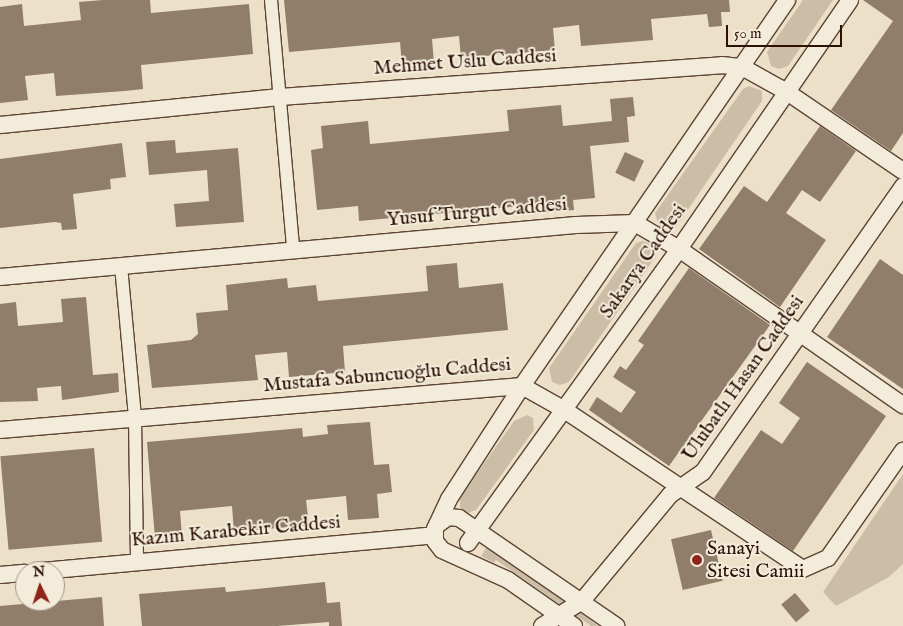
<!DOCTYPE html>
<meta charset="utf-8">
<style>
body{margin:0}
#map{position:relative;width:903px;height:626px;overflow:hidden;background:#ece1c8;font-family:"IM FELL English",serif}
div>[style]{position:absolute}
.green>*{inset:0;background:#ccbda7}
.building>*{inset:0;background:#907d6a;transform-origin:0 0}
.roads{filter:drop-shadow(1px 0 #5d4435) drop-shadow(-1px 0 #5d4435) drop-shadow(0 1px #5d4435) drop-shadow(0 -1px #5d4435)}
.minor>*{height:12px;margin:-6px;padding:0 6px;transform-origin:6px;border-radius:6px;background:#f3ecdb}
.tertiary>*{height:16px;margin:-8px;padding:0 8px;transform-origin:8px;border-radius:8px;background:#f3ecdb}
.dots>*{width:14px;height:14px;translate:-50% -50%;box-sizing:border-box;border:2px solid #f3ecdb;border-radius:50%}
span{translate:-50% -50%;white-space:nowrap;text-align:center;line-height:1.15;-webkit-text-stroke:4px #f3ecdb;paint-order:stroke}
.street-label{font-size:20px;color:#2d1004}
.poi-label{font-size:20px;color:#2d1004}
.left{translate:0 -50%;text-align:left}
.north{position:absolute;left:15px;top:561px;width:50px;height:50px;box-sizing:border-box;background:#f3ecdb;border:1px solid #a49485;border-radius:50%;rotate:356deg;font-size:14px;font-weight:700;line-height:20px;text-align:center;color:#2d1004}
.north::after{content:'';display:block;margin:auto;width:18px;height:22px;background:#8f2418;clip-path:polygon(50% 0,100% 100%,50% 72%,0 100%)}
.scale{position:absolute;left:726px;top:25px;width:116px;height:22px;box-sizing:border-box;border:2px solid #2d1004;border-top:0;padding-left:6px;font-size:15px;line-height:18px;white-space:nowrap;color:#2d1004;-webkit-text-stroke:4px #f3ecdb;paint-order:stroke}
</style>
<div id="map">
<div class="green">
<i style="clip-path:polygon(803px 0,833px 0,788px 66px,779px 69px,771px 66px,767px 52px)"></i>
<i style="clip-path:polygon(749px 86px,762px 91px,762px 101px,676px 227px,667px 230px,659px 227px,655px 213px,743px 89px)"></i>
<i style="clip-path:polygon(643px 241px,656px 246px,656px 256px,569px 382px,560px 385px,552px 382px,549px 368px,636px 243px)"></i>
<i style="clip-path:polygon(527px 415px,533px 418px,534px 430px,476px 510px,468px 513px,460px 511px,460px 497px,514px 421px)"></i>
<i style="clip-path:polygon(903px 474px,903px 564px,889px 577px,836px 606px,823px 592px)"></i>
<i style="clip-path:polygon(487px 546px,577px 610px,598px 626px,591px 626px,496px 560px,494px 563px,481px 556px)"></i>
</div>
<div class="building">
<i style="clip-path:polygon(103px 0,150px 0,151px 13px,249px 4px,253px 54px,141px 65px,143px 89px,125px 91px,56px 96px,54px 73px,25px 76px,28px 100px,0 103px,0 7px,22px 4px,24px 26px,81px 20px,79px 2px)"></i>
<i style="clip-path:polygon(284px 0,729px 0,730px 12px,721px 12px,722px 26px,709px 27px,707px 14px,651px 19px,653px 40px,581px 46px,579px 25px,553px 28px,555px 50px,461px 58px,459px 36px,432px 39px,434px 63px,402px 65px,400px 42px,289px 52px)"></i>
<i style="clip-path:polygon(863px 0,903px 0,903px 133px,891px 151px,831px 110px,893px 21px)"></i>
<i style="clip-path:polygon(633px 97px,635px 116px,627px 117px,629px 142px,590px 146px,595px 198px,573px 200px,574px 210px,542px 213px,542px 204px,359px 221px,358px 206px,317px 210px,311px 150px,323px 148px,321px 126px,368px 121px,370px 144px,509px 131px,507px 110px,561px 105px,563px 126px,612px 121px,610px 99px)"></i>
<i style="clip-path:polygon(820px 126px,856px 151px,820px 202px,802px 190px,786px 213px,826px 240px,780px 307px,699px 249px,744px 186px,767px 202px)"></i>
<i style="clip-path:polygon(175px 140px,176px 153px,238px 148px,244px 222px,176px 227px,174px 204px,209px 201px,207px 170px,149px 175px,146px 142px)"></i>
<i style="clip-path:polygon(122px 143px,126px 177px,110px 179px,111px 189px,73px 194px,77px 229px,62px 230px,61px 223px,55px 222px,0 228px,0 159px)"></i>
<i style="left:625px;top:152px;width:21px;height:23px;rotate:25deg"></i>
<i style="clip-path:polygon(880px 259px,903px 275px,903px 389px,827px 337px)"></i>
<i style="clip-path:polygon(457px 263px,459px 288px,503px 283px,508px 330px,343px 346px,345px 372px,289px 377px,287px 352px,255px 355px,258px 380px,152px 388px,147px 345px,191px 340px,198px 334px,196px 313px,228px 310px,226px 285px,287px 278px,288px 288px,316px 285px,318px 301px,428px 291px,426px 266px)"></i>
<i style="clip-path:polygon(689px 268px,770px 325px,669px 466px,589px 410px,597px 397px,621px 413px,636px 392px,613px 377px,620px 366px,626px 370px,644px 345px,638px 341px)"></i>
<i style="clip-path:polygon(86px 297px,93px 375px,118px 373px,119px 392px,62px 400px,61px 386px,37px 388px,38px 401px,0 402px,0 304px,16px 302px,18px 326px,63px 322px,61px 299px)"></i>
<i style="clip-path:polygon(807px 362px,886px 416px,793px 551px,714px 498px,761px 430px,782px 444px,800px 418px,779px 403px)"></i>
<i style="clip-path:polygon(370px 422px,374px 465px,389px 464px,392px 492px,377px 494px,379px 518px,348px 520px,346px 496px,306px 500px,309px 525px,234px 532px,232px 506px,180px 511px,182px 536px,155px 538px,147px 442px,302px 428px,303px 437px,328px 434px,327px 425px)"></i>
<i style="left:94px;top:448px;width:94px;height:94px;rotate:85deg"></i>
<i style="left:711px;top:530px;width:52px;height:41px;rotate:77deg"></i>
<i style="clip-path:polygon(325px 582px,327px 603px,340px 602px,342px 626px,329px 626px,329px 622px,277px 626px,142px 626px,139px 594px,225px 587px,226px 592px)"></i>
<i style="left:795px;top:593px;width:23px;height:18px;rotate:50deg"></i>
<i style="clip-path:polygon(102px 597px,104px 626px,0 626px,0 606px)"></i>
</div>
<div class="roads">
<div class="minor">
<i style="left:271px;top:0;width:249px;rotate:84.9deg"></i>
<i style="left:121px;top:266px;width:152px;rotate:84.7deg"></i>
<i style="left:135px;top:417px;width:144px;rotate:89.2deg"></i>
</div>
<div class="tertiary">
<i style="left:0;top:125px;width:281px;rotate:-5.7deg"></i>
<i style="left:280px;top:97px;width:443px;rotate:-4.1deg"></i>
<i style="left:722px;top:65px;width:20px;rotate:6deg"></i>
<i style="left:742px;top:67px;width:51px;rotate:29.1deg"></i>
<i style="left:787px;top:92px;width:140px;rotate:34.3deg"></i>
<i style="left:0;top:277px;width:578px;rotate:-5.16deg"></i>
<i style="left:576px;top:225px;width:59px;rotate:-1.9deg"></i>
<i style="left:635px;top:223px;width:51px;rotate:30.6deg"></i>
<i style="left:679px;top:249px;width:273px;rotate:34.9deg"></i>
<i style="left:0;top:430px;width:524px;rotate:-4.82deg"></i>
<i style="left:522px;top:386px;width:47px;rotate:29.3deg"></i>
<i style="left:563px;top:409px;width:288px;rotate:33.7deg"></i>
<i style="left:803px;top:569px;width:27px;rotate:-24deg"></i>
<i style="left:828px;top:558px;width:131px;rotate:-55deg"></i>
<i style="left:437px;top:525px;width:14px;rotate:-36deg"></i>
<i style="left:448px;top:517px;width:11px;rotate:5deg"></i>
<i style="left:459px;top:518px;width:191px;rotate:34.5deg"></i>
<i style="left:468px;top:543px;width:362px;rotate:-54.3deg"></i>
<i style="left:679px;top:249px;width:302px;rotate:-55.5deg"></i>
<i style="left:42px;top:571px;width:394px;rotate:-5.2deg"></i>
<i style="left:0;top:575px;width:25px;rotate:-5deg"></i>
<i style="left:542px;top:626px;width:47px;rotate:-32deg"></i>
<i style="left:582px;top:601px;width:138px;rotate:-50.3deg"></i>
<i style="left:670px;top:495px;width:40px;rotate:-34.9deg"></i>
<i style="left:703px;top:472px;width:349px;rotate:-55deg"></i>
<i style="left:574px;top:626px;width:80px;rotate:-145.1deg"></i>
<i style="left:508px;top:580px;width:72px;rotate:-155.6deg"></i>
<i style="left:442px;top:550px;width:11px;rotate:-128deg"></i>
<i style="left:435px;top:541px;width:12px;rotate:-90deg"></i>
<i style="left:435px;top:529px;width:33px;rotate:-65deg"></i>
<i style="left:449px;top:499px;width:135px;rotate:-57.1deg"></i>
<i style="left:522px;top:386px;width:468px;rotate:-55.5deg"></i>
</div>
</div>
<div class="dots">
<i style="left:697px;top:560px;background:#8f2418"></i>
</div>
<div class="street-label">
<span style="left:465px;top:62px;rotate:-4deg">Mehmet Uslu Caddesi</span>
<span style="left:477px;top:212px;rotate:-5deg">Yusuf Turgut Caddesi</span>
<span style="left:643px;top:261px;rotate:-55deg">Sakarya Caddesi</span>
<span style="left:387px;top:375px;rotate:-5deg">Mustafa Sabuncuoğlu Caddesi</span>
<span style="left:743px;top:378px;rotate:-55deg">Ulubatlı Hasan Caddesi</span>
<span style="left:236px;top:531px;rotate:-5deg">Kazım Karabekir Caddesi</span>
</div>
<div class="poi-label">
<span class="left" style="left:707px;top:560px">Sanayi<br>Sitesi Camii</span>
</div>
<div class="north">N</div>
<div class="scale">50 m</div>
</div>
